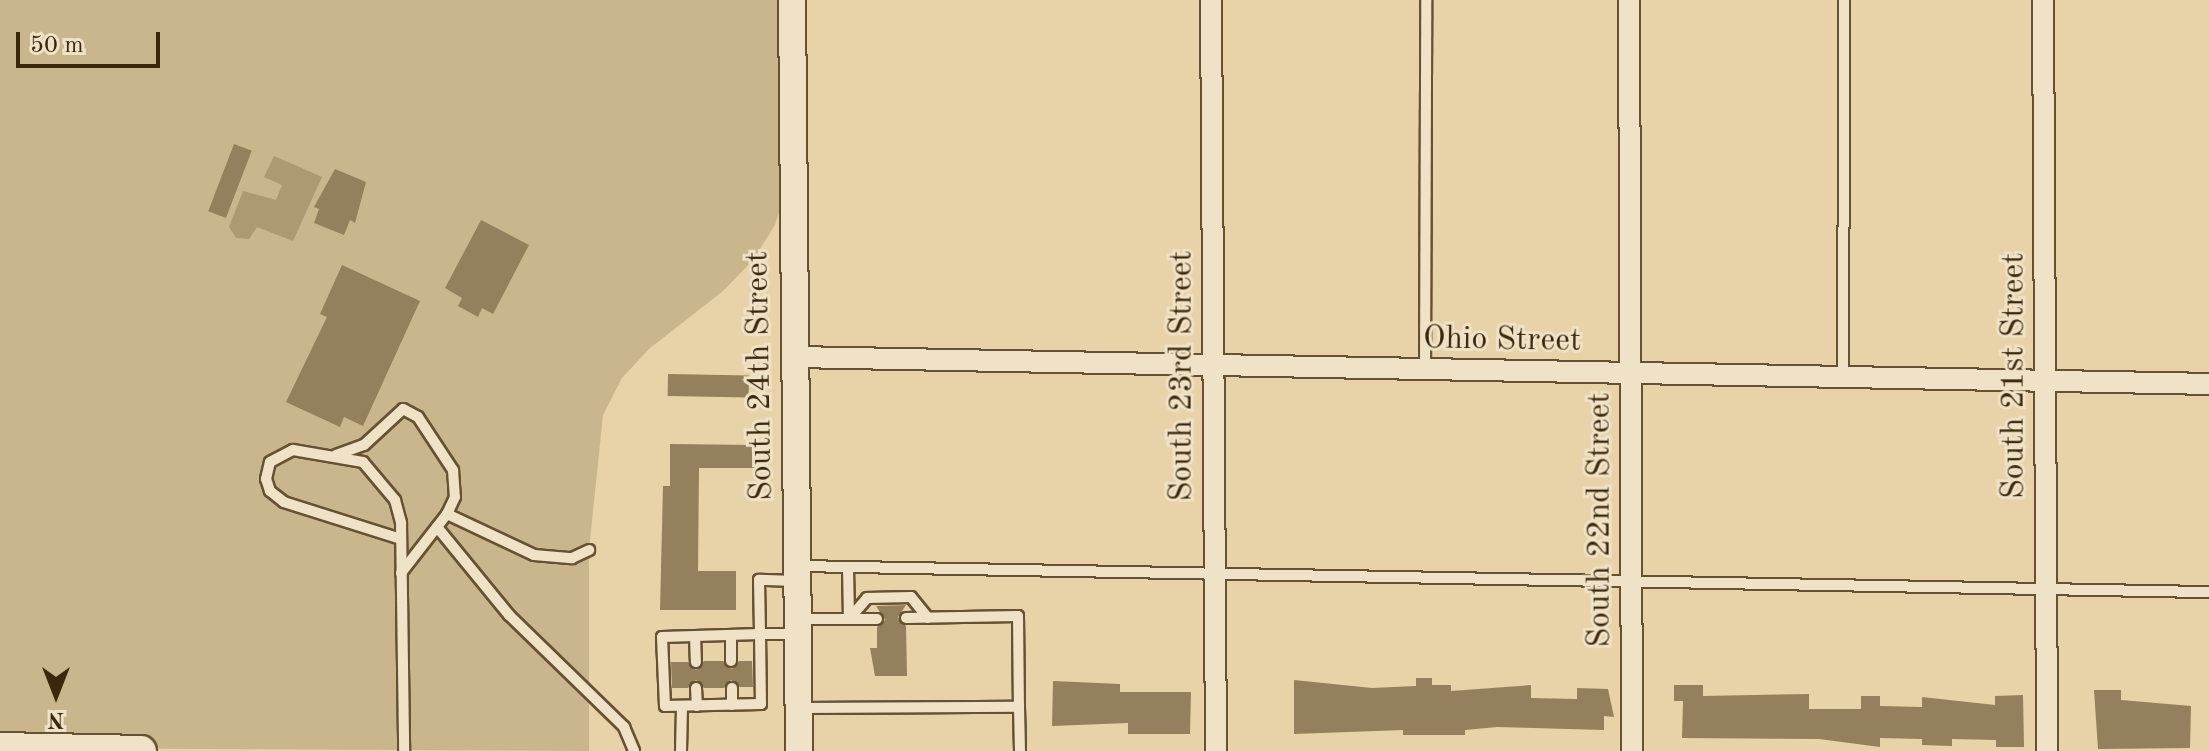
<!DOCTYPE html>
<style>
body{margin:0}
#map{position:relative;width:2209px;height:751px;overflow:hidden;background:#e7d3a7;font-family:"Old Standard TT",serif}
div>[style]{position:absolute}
.green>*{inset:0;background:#cab68c}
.water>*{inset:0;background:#ad9972}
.building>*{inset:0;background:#94805c;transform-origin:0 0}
.roads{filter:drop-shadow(2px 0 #665232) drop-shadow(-2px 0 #665232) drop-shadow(0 2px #665232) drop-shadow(0 -2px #665232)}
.service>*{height:10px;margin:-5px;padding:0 5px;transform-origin:5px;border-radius:5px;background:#efe2c6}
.minor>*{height:20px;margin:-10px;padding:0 10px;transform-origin:10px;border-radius:10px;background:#efe2c6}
.tertiary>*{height:26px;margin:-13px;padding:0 13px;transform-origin:13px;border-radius:13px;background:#efe2c6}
.secondary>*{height:30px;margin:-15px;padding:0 15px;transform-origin:15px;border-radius:15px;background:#efe2c6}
span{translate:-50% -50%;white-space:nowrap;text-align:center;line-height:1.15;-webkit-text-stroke:6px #efe2c6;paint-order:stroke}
.street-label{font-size:32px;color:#3b270b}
.north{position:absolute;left:16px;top:655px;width:80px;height:80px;-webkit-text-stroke:6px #efe2c6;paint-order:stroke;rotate:180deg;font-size:22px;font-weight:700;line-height:32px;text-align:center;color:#3b270b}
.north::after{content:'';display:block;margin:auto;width:28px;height:36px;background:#3b270b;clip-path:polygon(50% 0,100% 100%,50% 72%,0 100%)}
.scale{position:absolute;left:16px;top:32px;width:144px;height:36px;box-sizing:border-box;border:4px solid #3b270b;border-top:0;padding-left:10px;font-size:24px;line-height:28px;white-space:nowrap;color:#3b270b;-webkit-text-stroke:6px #efe2c6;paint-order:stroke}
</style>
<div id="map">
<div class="green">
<i style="clip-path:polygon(0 0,792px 0,793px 170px,775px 225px,753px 260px,723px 291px,649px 349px,622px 378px,603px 415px,589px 550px,589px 751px,0 748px)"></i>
</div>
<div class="water">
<i style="clip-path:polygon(274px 156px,322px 177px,293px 241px,257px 227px,249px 239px,236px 238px,229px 227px,243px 191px,276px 200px,282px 185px,264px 177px)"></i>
</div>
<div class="building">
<i style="left:234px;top:144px;width:19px;height:72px;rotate:21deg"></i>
<i style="clip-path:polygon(335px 169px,366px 182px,355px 223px,350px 220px,344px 235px,314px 223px,319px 209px,314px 207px)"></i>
<i style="clip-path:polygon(481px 220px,529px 245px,493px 314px,482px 308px,478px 317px,458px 306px,462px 298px,445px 288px)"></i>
<i style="clip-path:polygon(342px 265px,420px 301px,363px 426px,344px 417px,340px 427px,286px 402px,327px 317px,320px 314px)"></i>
<i style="left:668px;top:374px;width:81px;height:22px;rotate:1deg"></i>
<i style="clip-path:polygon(670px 444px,756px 445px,756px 468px,699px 468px,698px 571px,736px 571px,736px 610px,660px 610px,663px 486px,670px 486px)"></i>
<i style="clip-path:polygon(906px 605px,898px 617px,906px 626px,907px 676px,875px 676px,870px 648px,877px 648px,877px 627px,885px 620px,876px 606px)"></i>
<i style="clip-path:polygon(704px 661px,723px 661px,732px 669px,739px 661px,752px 661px,753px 687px,740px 687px,731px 680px,724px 688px,704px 688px,696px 680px,688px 688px,672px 688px,671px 662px,688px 662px,696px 670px)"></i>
<i style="clip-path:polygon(1416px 678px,1432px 678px,1432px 685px,1451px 685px,1451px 691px,1531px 685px,1531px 698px,1577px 699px,1577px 688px,1608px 689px,1614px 717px,1604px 716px,1604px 730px,1497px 727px,1465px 730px,1465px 735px,1403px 735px,1403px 730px,1294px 734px,1294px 680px,1372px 688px,1416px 686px)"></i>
<i style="clip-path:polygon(1053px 681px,1120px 684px,1120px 692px,1191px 692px,1190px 734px,1128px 734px,1128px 723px,1052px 726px)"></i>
<i style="clip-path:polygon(1674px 685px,1703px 685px,1703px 696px,1809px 694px,1809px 709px,1861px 709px,1861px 696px,1880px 696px,1880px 706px,1922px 707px,1922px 697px,1995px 705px,1995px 696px,2023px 695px,2024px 747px,1996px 747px,1996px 740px,1952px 739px,1952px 746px,1922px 745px,1922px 739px,1880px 738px,1880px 747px,1819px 739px,1682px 738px,1683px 701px,1674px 701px)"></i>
<i style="clip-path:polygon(2094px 690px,2121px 690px,2121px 700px,2191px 706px,2190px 748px,2098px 749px)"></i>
</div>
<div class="roads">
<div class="service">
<i style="left:1425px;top:369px;width:369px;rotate:-89.8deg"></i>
<i style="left:1843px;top:377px;width:377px;rotate:-89.8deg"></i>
<i style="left:336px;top:455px;width:30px;rotate:-20deg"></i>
<i style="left:364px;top:445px;width:53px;rotate:-42.7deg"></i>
<i style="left:403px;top:409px;width:17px;rotate:28deg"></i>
<i style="left:418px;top:417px;width:64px;rotate:56.6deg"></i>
<i style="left:453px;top:470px;width:27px;rotate:86deg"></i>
<i style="left:455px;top:497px;width:19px;rotate:115deg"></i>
<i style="left:447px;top:514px;width:75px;rotate:127.9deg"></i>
<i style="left:447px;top:514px;width:96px;rotate:25.2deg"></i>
<i style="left:534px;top:555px;width:38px;rotate:5deg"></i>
<i style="left:572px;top:558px;width:19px;rotate:-25deg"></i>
<i style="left:437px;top:527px;width:114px;rotate:50.7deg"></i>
<i style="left:509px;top:615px;width:161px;rotate:44.2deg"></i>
<i style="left:624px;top:727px;width:26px;rotate:67deg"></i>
<i style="left:401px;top:539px;width:123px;rotate:-162.5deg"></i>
<i style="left:284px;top:502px;width:18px;rotate:-142deg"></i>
<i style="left:270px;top:491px;width:13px;rotate:-108deg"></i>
<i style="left:266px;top:479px;width:17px;rotate:-77deg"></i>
<i style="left:270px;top:462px;width:26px;rotate:-28deg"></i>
<i style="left:293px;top:450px;width:71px;rotate:9.7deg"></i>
<i style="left:363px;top:462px;width:50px;rotate:49.9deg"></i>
<i style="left:395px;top:500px;width:24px;rotate:75deg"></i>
<i style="left:401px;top:523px;width:228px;rotate:89.2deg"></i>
<i style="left:799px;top:566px;width:1410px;rotate:1.06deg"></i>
<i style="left:848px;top:567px;width:52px;rotate:88.9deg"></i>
<i style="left:795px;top:581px;width:36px;rotate:-178deg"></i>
<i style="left:759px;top:580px;width:54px;rotate:88.9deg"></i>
<i style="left:760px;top:634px;width:37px"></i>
<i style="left:906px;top:618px;width:112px;rotate:-1deg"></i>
<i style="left:1018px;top:616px;width:91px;rotate:89.4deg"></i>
<i style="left:800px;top:619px;width:77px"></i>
<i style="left:849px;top:619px;width:28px;rotate:-49deg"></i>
<i style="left:867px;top:598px;width:44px;rotate:-1.3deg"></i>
<i style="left:911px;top:597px;width:27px;rotate:51deg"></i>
<i style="left:760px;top:634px;width:70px;rotate:89.2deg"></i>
<i style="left:761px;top:704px;width:96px;rotate:178.8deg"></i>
<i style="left:665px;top:706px;width:69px;rotate:-92.5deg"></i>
<i style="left:662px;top:637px;width:98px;rotate:-1.8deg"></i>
<i style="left:731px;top:635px;width:26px;rotate:90deg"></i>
<i style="left:695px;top:636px;width:26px;rotate:88deg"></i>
<i style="left:696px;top:688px;width:18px;rotate:87deg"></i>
<i style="left:732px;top:688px;width:17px;rotate:90deg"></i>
<i style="left:802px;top:708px;width:217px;rotate:-0.3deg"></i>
<i style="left:1019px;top:707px;width:44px;rotate:88.7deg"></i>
<i style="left:681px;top:751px;width:45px;rotate:-88.7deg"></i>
</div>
<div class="minor">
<i style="left:1211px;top:0;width:751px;rotate:89.62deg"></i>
<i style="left:1629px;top:0;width:751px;rotate:89.77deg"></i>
<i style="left:2043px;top:0;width:751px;rotate:89.69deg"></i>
<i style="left:794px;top:357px;width:1415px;rotate:1.09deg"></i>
</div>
<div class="tertiary">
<i style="left:792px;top:0;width:751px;rotate:89.47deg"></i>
</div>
<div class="secondary">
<i style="left:0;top:748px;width:141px;rotate:1.2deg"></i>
</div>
</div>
<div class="street-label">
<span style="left:1502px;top:341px;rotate:1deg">Ohio Street</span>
<span style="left:761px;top:376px;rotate:-91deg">South 24th Street</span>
<span style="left:1183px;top:376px;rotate:-90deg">South 23rd Street</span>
<span style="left:2015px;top:376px;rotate:-90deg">South 21st Street</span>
<span style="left:1601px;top:520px;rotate:-90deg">South 22nd Street</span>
</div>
<div class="north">N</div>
<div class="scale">50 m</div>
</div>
